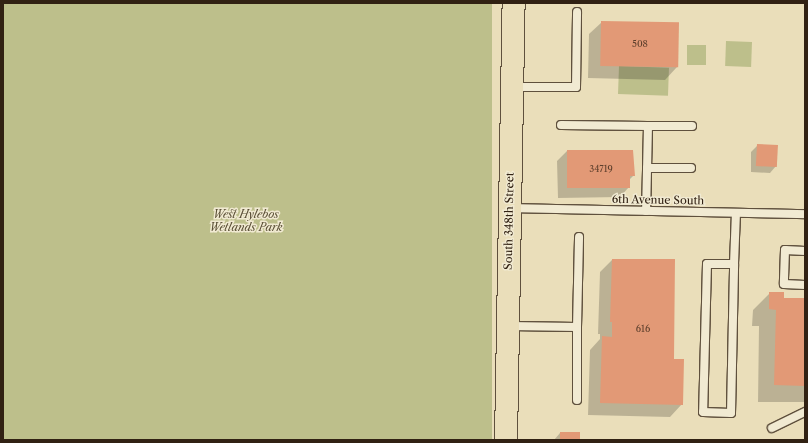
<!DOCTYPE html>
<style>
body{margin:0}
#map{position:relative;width:808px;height:443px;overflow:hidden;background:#eadeba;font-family:"Libre Caslon Text",serif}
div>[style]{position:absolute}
.green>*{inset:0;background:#bdbf8b;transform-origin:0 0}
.shadow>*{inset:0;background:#0003}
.building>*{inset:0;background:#e29976;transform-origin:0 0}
.roads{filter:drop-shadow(1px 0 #5f503d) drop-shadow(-1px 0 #5f503d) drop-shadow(0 1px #5f503d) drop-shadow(0 -1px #5f503d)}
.service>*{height:8px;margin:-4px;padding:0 4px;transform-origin:4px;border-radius:4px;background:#f1ead2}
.primary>*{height:22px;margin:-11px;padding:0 11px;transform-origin:11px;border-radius:11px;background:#eadeba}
span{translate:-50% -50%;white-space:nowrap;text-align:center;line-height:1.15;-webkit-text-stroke:3px #f1ead2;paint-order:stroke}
.number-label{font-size:9px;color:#5d3f2c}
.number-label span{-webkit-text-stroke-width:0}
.street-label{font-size:11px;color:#312113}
.park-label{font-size:11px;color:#5b5037;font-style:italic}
.frame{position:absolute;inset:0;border:4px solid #312113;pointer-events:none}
</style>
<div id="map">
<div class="green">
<i style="left:3px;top:3px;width:489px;height:437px"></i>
<i style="left:726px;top:41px;width:26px;height:25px;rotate:2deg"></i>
<i style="left:687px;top:45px;width:19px;height:20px"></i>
<i style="left:619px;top:66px;width:50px;height:28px;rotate:2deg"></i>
</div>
<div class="shadow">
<i style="clip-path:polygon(602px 22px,677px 67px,665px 80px,588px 78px,589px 34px)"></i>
<i style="clip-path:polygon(758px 145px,776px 166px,770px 173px,751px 172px,751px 152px)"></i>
<i style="clip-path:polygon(567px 151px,634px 175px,629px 180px,629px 187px,620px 197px,558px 198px,557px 161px)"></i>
<i style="clip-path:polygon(612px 260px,672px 360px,682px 404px,670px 417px,588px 415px,590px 350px,600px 339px,600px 334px,598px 334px,600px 272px)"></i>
<i style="clip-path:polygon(770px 293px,783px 299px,805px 299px,805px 402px,758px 402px,759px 326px,752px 326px,753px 310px)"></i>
<i style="clip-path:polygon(560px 433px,578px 440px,554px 440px)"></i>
</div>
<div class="building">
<i style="left:601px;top:21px;width:78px;height:45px;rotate:1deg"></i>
<i style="left:757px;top:144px;width:21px;height:22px;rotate:3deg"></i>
<i style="clip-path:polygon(567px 150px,633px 150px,635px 176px,630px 176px,630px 188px,567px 188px)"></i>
<i style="clip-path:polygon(612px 259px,675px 259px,674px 359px,684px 359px,683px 405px,600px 403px,602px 336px,612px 337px,612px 322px,610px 322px)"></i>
<i style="clip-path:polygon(769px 292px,784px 292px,784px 298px,805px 298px,805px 386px,774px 385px,776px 310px,769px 309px)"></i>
<i style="left:560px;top:432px;width:20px;height:8px"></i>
</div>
<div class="roads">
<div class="service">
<i style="left:512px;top:87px;width:64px"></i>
<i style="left:576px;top:87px;width:75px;rotate:-89.2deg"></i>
<i style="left:561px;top:125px;width:87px;rotate:0.7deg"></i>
<i style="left:648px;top:126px;width:85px;rotate:91.3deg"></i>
<i style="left:648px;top:126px;width:44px"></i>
<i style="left:647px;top:168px;width:44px"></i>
<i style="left:512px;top:208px;width:293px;rotate:1.2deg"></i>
<i style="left:805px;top:251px;width:20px;rotate:-177deg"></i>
<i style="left:785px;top:250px;width:34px;rotate:92deg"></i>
<i style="left:784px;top:284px;width:21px;rotate:3deg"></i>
<i style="left:734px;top:264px;width:27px;rotate:180deg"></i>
<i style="left:707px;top:264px;width:148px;rotate:91.5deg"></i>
<i style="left:703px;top:412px;width:28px;rotate:2deg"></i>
<i style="left:731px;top:413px;width:149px;rotate:-88.8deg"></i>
<i style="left:734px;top:264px;width:51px;rotate:-87.8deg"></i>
<i style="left:509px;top:326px;width:68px;rotate:0.8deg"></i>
<i style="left:577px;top:327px;width:73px;rotate:90deg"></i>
<i style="left:577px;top:327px;width:90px;rotate:-88.7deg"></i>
<i style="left:772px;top:428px;width:37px;rotate:-26deg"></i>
</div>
<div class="primary">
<i style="left:506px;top:440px;width:437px;rotate:-89deg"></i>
</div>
</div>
<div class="number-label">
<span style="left:640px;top:44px">508</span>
<span style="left:601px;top:169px">34719</span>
<span style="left:643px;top:329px">616</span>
</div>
<div class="street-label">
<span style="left:658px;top:200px;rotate:1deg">6th Avenue South</span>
<span style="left:509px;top:221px;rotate:-89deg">South 348th Street</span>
</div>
<div class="park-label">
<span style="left:246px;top:221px">West Hylebos<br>Wetlands Park</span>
</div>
<div class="frame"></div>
</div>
